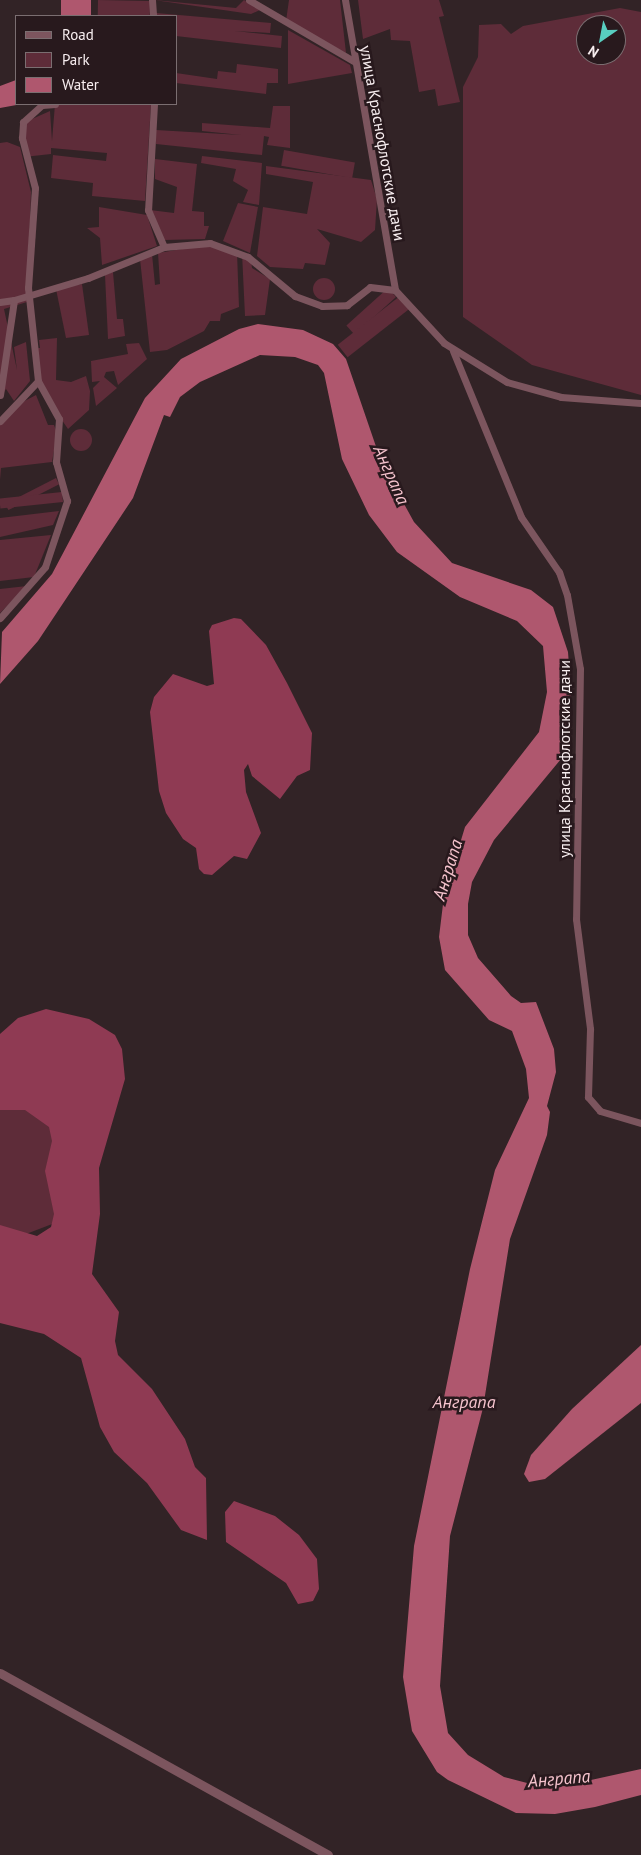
<!DOCTYPE html>
<meta charset="utf-8">
<style>
body{margin:0}
#map{position:relative;width:641px;height:1855px;overflow:hidden;background:#322326;font-family:"PT Sans",sans-serif}
div>[style]{position:absolute}
.green>*{inset:0;background:#5e2c39;transform-origin:0 0}
.round{border-radius:50%}
.forest>*{inset:0;background:#8f3a53}
.water>*{inset:0;background:#af576e;transform-origin:0 0}
.minor>*{height:7px;margin:-3.5px;padding:0 3.5px;transform-origin:3.5px;border-radius:3.5px;background:#7c555e}
.tertiary>*{height:9px;margin:-4.5px;padding:0 4.5px;transform-origin:4.5px;border-radius:4.5px;background:#7c555e}
span{translate:-50% -50%;white-space:nowrap;text-align:center;line-height:1.15;-webkit-text-stroke:5px #28191d;paint-order:stroke}
.street-label{font-size:16px;color:#f7edef}
.water-label{font-size:18px;color:#f5c3cd;font-style:italic}
.legend{position:absolute;left:15px;top:15px;width:162px;height:90px;box-sizing:border-box;background:#28191d;border:1px solid #7b6e71;margin:0;padding:6px 9px;list-style:none;font-size:15px;color:#f7edef}
.legend li{display:flex;align-items:center;gap:10px;height:25px}
.legend b{width:25px;border:1px solid #7b6e71}
.north{position:absolute;left:576px;top:15px;width:50px;height:50px;box-sizing:border-box;background:#28191d;border:1px solid #7b6e71;border-radius:50%;rotate:213deg;font-size:14px;font-weight:700;line-height:20px;text-align:center;color:#f7edef}
.north::after{content:'';display:block;margin:auto;width:18px;height:22px;background:#58cec0;clip-path:polygon(50% 0,100% 100%,50% 72%,0 100%)}
</style>
<div id="map">
<div class="green">
<i style="left:98px;top:0;width:52px;height:16px;rotate:1deg"></i>
<i style="clip-path:polygon(154px 0,236px 8px,244px 0,260px 10px,251px 14px)"></i>
<i style="clip-path:polygon(289px 0,340px 0,346px 53px,286px 21px)"></i>
<i style="clip-path:polygon(358px 0,439px 0,444px 16px,439px 17px,460px 102px,438px 106px,435px 89px,419px 92px,410px 41px,391px 40px,390px 29px,363px 39px)"></i>
<i style="clip-path:polygon(evenodd,620px 8px,641px 12px,641px 395px,532px 365px,463px 317px,463px 87px,478px 57px,479px 25px,501px 24px,511px 34px,523px 26px,620px 8px,586px 25px,616px 25px,616px 55px,586px 55px,586px 25px)"></i>
<i style="clip-path:polygon(156px 13px,271px 23px,270px 33px,235px 31px,282px 36px,281px 48px,176px 36px,176px 16px,156px 16px)"></i>
<i style="clip-path:polygon(288px 30px,350px 65px,352px 73px,288px 84px)"></i>
<i style="clip-path:polygon(237px 64px,278px 69px,278px 83px,267px 83px,266px 94px,176px 83px,176px 73px,217px 79px,218px 71px,236px 73px)"></i>
<i style="clip-path:polygon(55px 104px,151px 104px,145px 201px,92px 196px,93px 183px,51px 178px,53px 155px,106px 161px,107px 153px,51px 148px,51px 154px,24px 157px,23px 123px,50px 111px,52px 141px)"></i>
<i style="clip-path:polygon(273px 106px,290px 106px,290px 148px,267px 145px,269px 137px,264px 136px,262px 155px,156px 144px,156px 130px,241px 135px,202px 131px,202px 123px,270px 128px)"></i>
<i style="clip-path:polygon(7px 142px,20px 147px,31px 192px,27px 302px,4px 309px,17px 370px,14px 347px,26px 342px,30px 381px,14px 401px,6px 389px,0 398px,0 143px)"></i>
<i style="left:284px;top:150px;width:72px;height:16px;rotate:10deg"></i>
<i style="clip-path:polygon(202px 156px,262px 163px,259px 205px,243px 202px,248px 190px,233px 181px,236px 169px,201px 163px)"></i>
<i style="clip-path:polygon(155px 159px,197px 164px,192px 211px,204px 212px,204px 226px,209px 226px,205px 239px,164px 240px,150px 210px,174px 213px,177px 187px,155px 179px)"></i>
<i style="clip-path:polygon(266px 166px,371px 180px,377px 199px,375px 230px,361px 242px,317px 229px,330px 243px,325px 265px,305px 263px,303px 269px,270px 267px,257px 256px,263px 207px,307px 214px,313px 182px,266px 174px)"></i>
<i style="clip-path:polygon(238px 203px,258px 207px,250px 253px,223px 241px)"></i>
<i style="clip-path:polygon(99px 207px,147px 215px,157px 246px,102px 265px,100px 238px,87px 228px,99px 227px)"></i>
<i style="clip-path:polygon(206px 245px,237px 252px,239px 307px,221px 314px,220px 321px,210px 321px,204px 331px,167px 350px,150px 352px,140px 259px,152px 254px,155px 285px,160px 284px,158px 253px)"></i>
<i style="clip-path:polygon(242px 253px,251px 260px,252px 268px,270px 279px,265px 315px,245px 316px)"></i>
<i style="clip-path:polygon(113px 272px,117px 319px,123px 319px,125px 336px,108px 339px,105px 275px)"></i>
<i class="round" style="left:313px;top:278px;width:22px;height:22px"></i>
<i style="clip-path:polygon(82px 284px,89px 335px,66px 338px,56px 289px)"></i>
<i style="left:388px;top:288px;width:12px;height:56px;rotate:48deg"></i>
<i style="left:400px;top:296px;width:16px;height:79px;rotate:52deg"></i>
<i style="clip-path:polygon(57px 338px,56px 380px,71px 382px,86px 376px,90px 391px,89px 410px,68px 429px,40px 388px,35px 348px,40px 348px,39px 340px)"></i>
<i style="clip-path:polygon(139px 343px,147px 359px,118px 385px,114px 371px,106px 372px,104px 377px,117px 388px,96px 406px,93px 388px,100px 381px,92px 382px,91px 361px,128px 354px,126px 344px)"></i>
<i style="clip-path:polygon(36px 395px,48px 425px,54px 425px,57px 433px,52px 462px,1px 468px,0 480px,0 425px,17px 405px)"></i>
<i class="round" style="left:70px;top:429px;width:22px;height:22px"></i>
<i style="left:56px;top:478px;width:7px;height:57px;rotate:63deg"></i>
<i style="left:62px;top:492px;width:10px;height:63px;rotate:84deg"></i>
<i style="clip-path:polygon(59px 511px,53px 525px,0 537px,0 518px)"></i>
<i style="clip-path:polygon(51px 535px,34px 577px,0 581px,0 540px)"></i>
<i style="clip-path:polygon(27px 586px,0 613px,0 589px)"></i>
<i style="clip-path:polygon(69px 1097px,60px 1221px,0 1244px,0 1104px)"></i>
</div>
<div class="forest">
<i style="clip-path:polygon(234px 618px,241px 619px,266px 645px,287px 683px,312px 733px,310px 770px,297px 776px,280px 799px,252px 776px,248px 764px,244px 770px,246px 792px,261px 833px,247px 859px,234px 856px,212px 875px,204px 874px,199px 869px,196px 848px,183px 839px,166px 813px,159px 791px,150px 712px,154px 697px,173px 674px,207px 686px,214px 684px,209px 631px,212px 625px)"></i>
<i style="clip-path:polygon(46px 1009px,89px 1019px,115px 1035px,122px 1049px,125px 1079px,99px 1168px,100px 1214px,92px 1274px,119px 1312px,115px 1341px,118px 1355px,152px 1389px,185px 1439px,195px 1467px,206px 1478px,207px 1540px,181px 1530px,147px 1483px,114px 1452px,100px 1427px,81px 1358px,44px 1334px,0 1323px,0 1225px,37px 1236px,51px 1227px,54px 1214px,45px 1171px,52px 1141px,49px 1127px,25px 1110px,0 1110px,0 1034px,18px 1018px)"></i>
<i style="clip-path:polygon(234px 1501px,275px 1516px,299px 1535px,317px 1559px,319px 1589px,313px 1601px,298px 1604px,286px 1583px,226px 1542px,225px 1512px)"></i>
</div>
<div class="water">
<i style="left:61px;top:0;width:30px;height:16px"></i>
<i style="clip-path:polygon(16px 80px,16px 104px,22px 104px,0 108px,0 86px)"></i>
<i style="clip-path:polygon(258px 324px,303px 330px,333px 344px,346px 359px,382px 464px,414px 522px,452px 563px,531px 590px,553px 607px,568px 652px,571px 692px,561px 759px,494px 840px,472px 882px,468px 904px,468px 935px,478px 958px,511px 996px,521px 1003px,536px 1002px,554px 1049px,556px 1072px,547px 1106px,550px 1112px,547px 1135px,510px 1239px,483px 1408px,450px 1536px,440px 1686px,448px 1733px,468px 1755px,504px 1777px,550px 1789px,641px 1769px,641px 1795px,595px 1807px,555px 1814px,516px 1813px,448px 1780px,437px 1772px,412px 1731px,403px 1677px,414px 1546px,470px 1269px,495px 1170px,529px 1098px,526px 1069px,512px 1031px,489px 1020px,445px 970px,439px 937px,444px 896px,465px 827px,539px 732px,547px 692px,543px 646px,517px 621px,460px 597px,397px 552px,369px 515px,342px 459px,324px 373px,318px 365px,295px 357px,260px 355px,200px 382px,180px 397px,170px 417px,164px 415px,133px 498px,38px 641px,0 684px,2px 632px,52px 574px,145px 398px,181px 359px,239px 329px)"></i>
<i style="clip-path:polygon(641px 1345px,641px 1403px,545px 1479px,529px 1482px,524px 1474px,531px 1455px,572px 1409px)"></i>
</div>
<div class="minor">
<i style="left:152px;top:0;width:16px;rotate:86deg"></i>
<i style="left:249px;top:0;width:123px;rotate:30.3deg"></i>
<i style="left:345px;top:0;width:294px;rotate:80.2deg"></i>
<i style="left:154px;top:104px;width:106px;rotate:93.2deg"></i>
<i style="left:148px;top:210px;width:40px;rotate:66.6deg"></i>
<i style="left:0;top:302px;width:14px;rotate:-8deg"></i>
<i style="left:453px;top:351px;width:179px;rotate:67.7deg"></i>
<i style="left:521px;top:517px;width:67px;rotate:55.4deg"></i>
<i style="left:559px;top:572px;width:24px;rotate:71deg"></i>
<i style="left:567px;top:595px;width:75px;rotate:80deg"></i>
<i style="left:580px;top:669px;width:250px;rotate:90.9deg"></i>
<i style="left:576px;top:919px;width:111px;rotate:82.7deg"></i>
<i style="left:590px;top:1029px;width:68px;rotate:91.7deg"></i>
<i style="left:588px;top:1097px;width:18px;rotate:49deg"></i>
<i style="left:600px;top:1111px;width:43px;rotate:16.3deg"></i>
<i style="left:0;top:395px;width:96px;rotate:-81.6deg"></i>
<i style="left:14px;top:300px;width:77px;rotate:-16.6deg"></i>
<i style="left:88px;top:278px;width:82px;rotate:-22.2deg"></i>
<i style="left:164px;top:247px;width:46px;rotate:-5deg"></i>
<i style="left:210px;top:243px;width:40px;rotate:20.2deg"></i>
<i style="left:248px;top:257px;width:61px;rotate:39.7deg"></i>
<i style="left:295px;top:296px;width:29px;rotate:20deg"></i>
<i style="left:322px;top:306px;width:25px;rotate:-2deg"></i>
<i style="left:347px;top:305px;width:29px;rotate:-38deg"></i>
<i style="left:370px;top:287px;width:25px;rotate:7deg"></i>
<i style="left:395px;top:290px;width:72px;rotate:47.2deg"></i>
<i style="left:444px;top:343px;width:74px;rotate:31.8deg"></i>
<i style="left:507px;top:382px;width:56px;rotate:15.5deg"></i>
<i style="left:561px;top:397px;width:80px;rotate:4.3deg"></i>
<i style="left:0;top:421px;width:55px;rotate:-46.5deg"></i>
<i style="left:0;top:618px;width:68px;rotate:-48.6deg"></i>
<i style="left:45px;top:567px;width:70px;rotate:-71.6deg"></i>
<i style="left:67px;top:501px;width:41px;rotate:-105.8deg"></i>
<i style="left:56px;top:462px;width:43px;rotate:-86deg"></i>
<i style="left:59px;top:419px;width:43px;rotate:-118.9deg"></i>
<i style="left:38px;top:381px;width:94px;rotate:-96.1deg"></i>
<i style="left:28px;top:288px;width:100px;rotate:-86deg"></i>
<i style="left:35px;top:188px;width:52px;rotate:-104.6deg"></i>
<i style="left:22px;top:138px;width:16px;rotate:-86deg"></i>
<i style="left:23px;top:122px;width:25px;rotate:-42deg"></i>
<i style="left:42px;top:105px;width:13px;rotate:-4deg"></i>
</div>
<div class="tertiary">
<i style="left:0;top:1673px;width:375px;rotate:29deg"></i>
</div>
<div class="street-label">
<span style="left:383px;top:143px;rotate:80deg">улица Краснофлотские дачи</span>
<span style="left:564px;top:759px;rotate:-90deg">улица Краснофлотские дачи</span>
</div>
<div class="water-label">
<span style="left:391px;top:475px;rotate:66deg">Анграпа</span>
<span style="left:448px;top:870px;rotate:-73deg">Анграпа</span>
<span style="left:464px;top:1402px">Анграпа</span>
<span style="left:559px;top:1779px;rotate:-5deg">Анграпа</span>
</div>
<ul class="legend">
<li><b style="height:6px;background:#7c555e"></b>Road</li>
<li><b style="height:14px;background:#5e2c39"></b>Park</li>
<li><b style="height:14px;background:#af576e"></b>Water</li>
</ul>
<div class="north">N</div>
</div>
